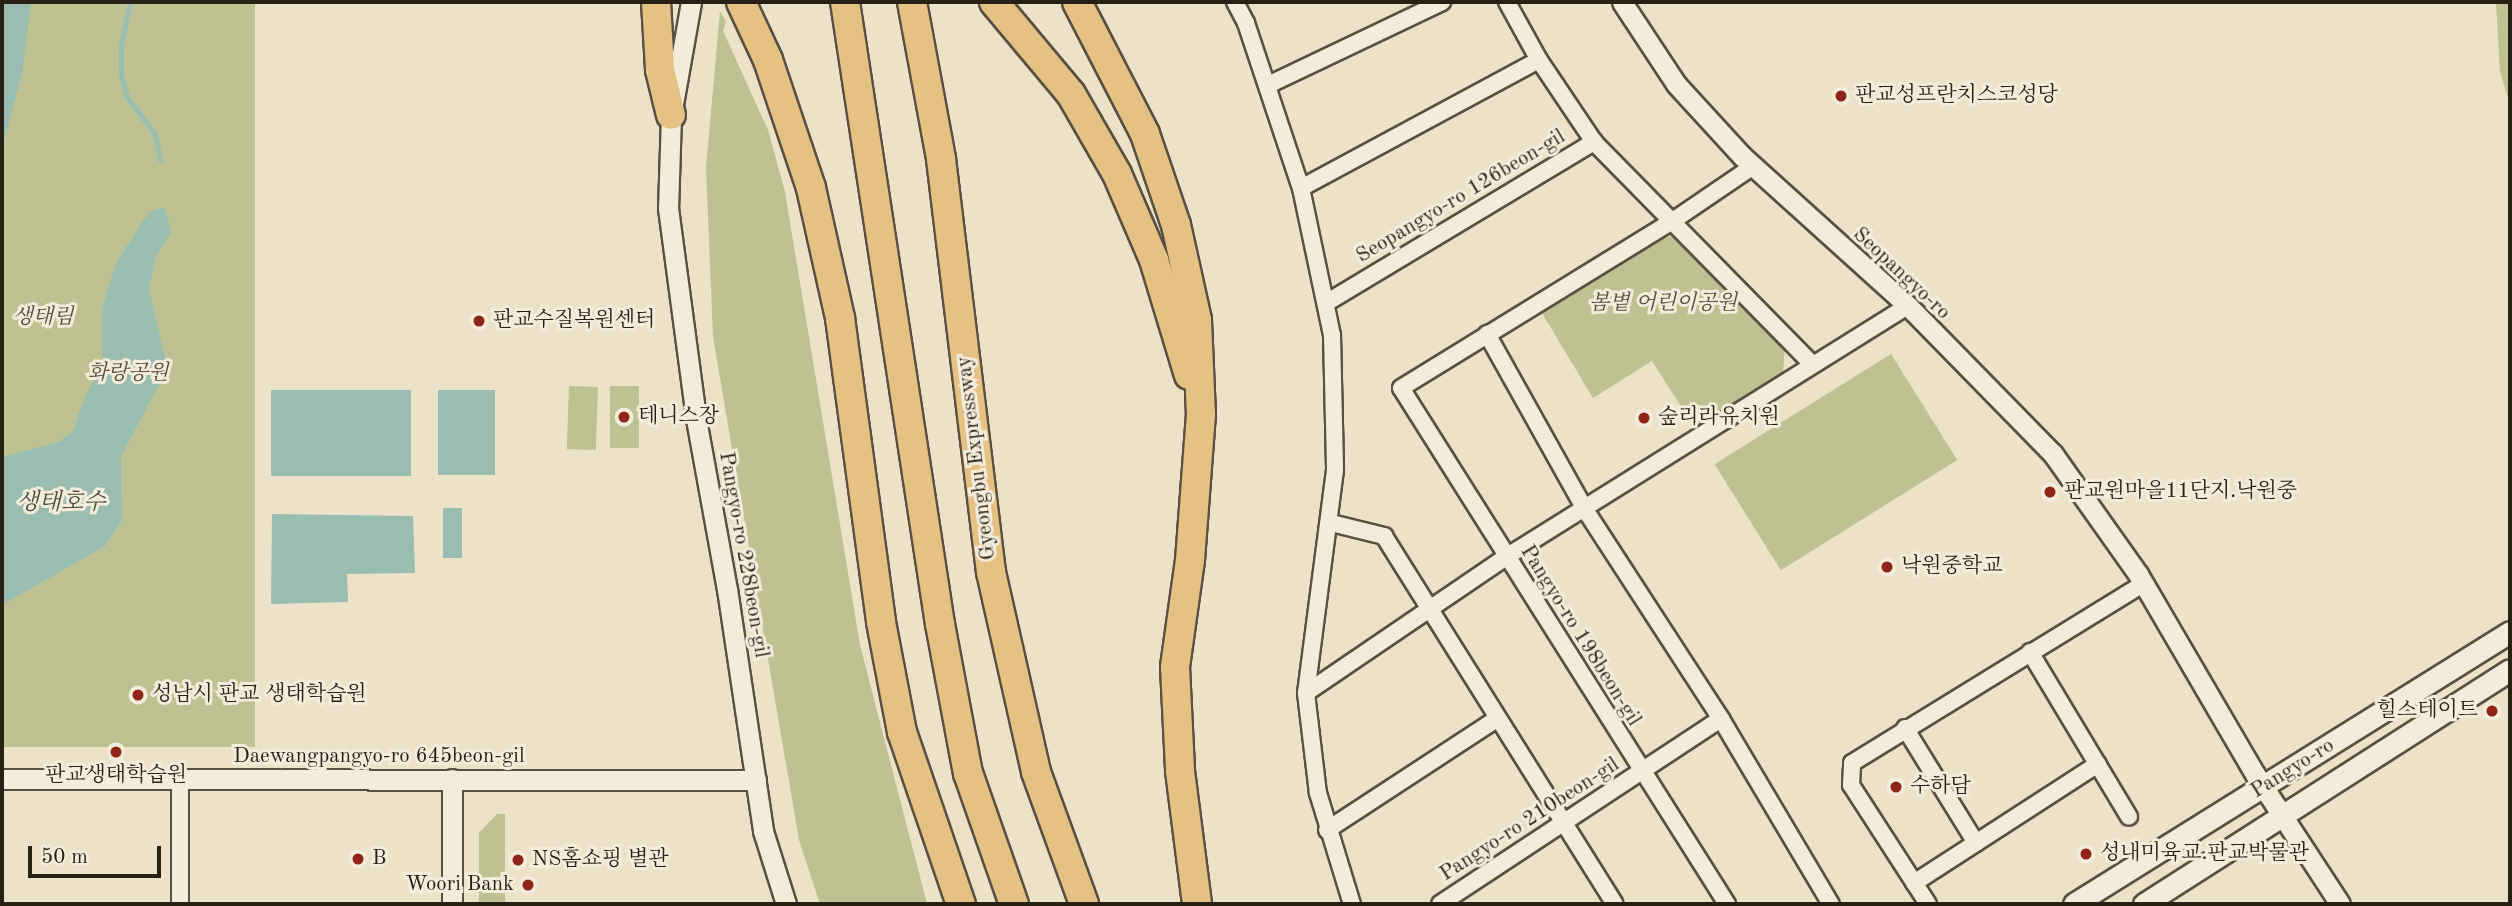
<!DOCTYPE html>
<meta charset="utf-8">
<style>
body{margin:0}
#map{position:relative;width:2512px;height:906px;overflow:hidden;background:#ece2c8;font-family:"Old Standard TT","Noto Serif KR",serif}
div>[style]{position:absolute}
.green>*{inset:0;background:#bec191;transform-origin:0 0}
.water>*{inset:0;background:#99beb1;transform-origin:0 0}
.stream>*{height:5px;margin:-2.5px;padding:0 2.5px;transform-origin:2.5px;border-radius:2.5px;background:#99beb1}
.roads{filter:drop-shadow(2px 0 #595042) drop-shadow(-2px 0 #595042) drop-shadow(0 2px #595042) drop-shadow(0 -2px #595042)}
.minor>*{height:16px;margin:-8px;padding:0 8px;transform-origin:8px;border-radius:8px;background:#f3ecdb}
.tertiary>*{height:19px;margin:-9.5px;padding:0 9.5px;transform-origin:9.5px;border-radius:9.5px;background:#f3ecdb}
.secondary>*{height:21px;margin:-10.5px;padding:0 10.5px;transform-origin:10.5px;border-radius:10.5px;background:#f3ecdb}
.motorway>*{height:28px;margin:-14px;padding:0 14px;transform-origin:14px;border-radius:14px;background:#e6c184}
.dots>*{width:19px;height:19px;translate:-50% -50%;box-sizing:border-box;border:4px solid #f3ecdb;border-radius:50%}
span{translate:-50% -50%;white-space:nowrap;text-align:center;line-height:1.15;-webkit-text-stroke:6px #f3ecdb;paint-order:stroke}
.poi-label{font-size:21px;color:#281f15}
.left{translate:0 -50%;text-align:left}
.right{translate:-100% -50%;text-align:right}
.street-label{font-size:21px;color:#281f15}
.park-label{font-size:21px;color:#55503a;font-style:italic}
.water-label{font-size:23px;color:#4a4f44;font-style:italic}
.frame{position:absolute;inset:0;border:4px solid #281f15;pointer-events:none}
.scale{position:absolute;left:28px;top:846px;width:133px;height:32px;box-sizing:border-box;border:4px solid #281f15;border-top:0;padding-left:9px;font-size:21px;line-height:24px;white-space:nowrap;color:#281f15;-webkit-text-stroke:5px #f3ecdb;paint-order:stroke}
</style>
<div id="map">
<div class="green">
<i style="left:2px;top:2px;width:253px;height:745px"></i>
<i style="clip-path:polygon(2496px 2px,2510px 2px,2510px 104px,2500px 72px)"></i>
<i style="clip-path:polygon(720px 11px,726px 22px,723px 31px,768px 130px,785px 192px,860px 645px,927px 904px,820px 904px,799px 840px,713px 337px,706px 168px)"></i>
<i style="clip-path:polygon(1678px 235px,1785px 346px,1783px 374px,1696px 430px,1652px 361px,1593px 398px,1539px 308px,1657px 239px)"></i>
<i style="left:1891px;top:354px;width:125px;height:208px;rotate:58deg"></i>
<i style="left:569px;top:386px;width:29px;height:63px;rotate:2deg"></i>
<i style="left:610px;top:386px;width:29px;height:62px"></i>
<i style="clip-path:polygon(497px 814px,505px 814px,505px 904px,479px 904px,479px 833px)"></i>
</div>
<div class="water">
<i style="clip-path:polygon(2px 2px,31px 2px,22px 74px,2px 148px)"></i>
<i style="clip-path:polygon(165px 207px,171px 232px,156px 257px,149px 289px,166px 361px,161px 381px,121px 456px,122px 520px,105px 546px,2px 605px,2px 457px,59px 442px,73px 431px,85px 396px,102px 366px,102px 309px,116px 263px,149px 212px)"></i>
<i style="left:411px;top:390px;width:86px;height:140px;rotate:90deg"></i>
<i style="left:495px;top:390px;width:85px;height:57px;rotate:90deg"></i>
<i style="left:443px;top:508px;width:19px;height:50px"></i>
<i style="clip-path:polygon(272px 514px,413px 516px,415px 573px,347px 574px,348px 602px,271px 604px)"></i>
</div>
<div class="stream">
<i style="left:130px;top:2px;width:44px;rotate:101.8deg"></i>
<i style="left:121px;top:45px;width:30px;rotate:90deg"></i>
<i style="left:121px;top:75px;width:23px;rotate:75deg"></i>
<i style="left:127px;top:97px;width:46px;rotate:52.9deg"></i>
<i style="left:155px;top:134px;width:26px;rotate:79deg"></i>
</div>
<div class="roads">
<div class="minor">
<i style="left:1235px;top:2px;width:24px;rotate:62deg"></i>
<i style="left:1246px;top:23px;width:174px;rotate:71.6deg"></i>
<i style="left:1301px;top:188px;width:150px;rotate:78.1deg"></i>
<i style="left:1332px;top:335px;width:135px;rotate:88.7deg"></i>
<i style="left:1335px;top:470px;width:225px;rotate:97.4deg"></i>
<i style="left:1306px;top:693px;width:101px;rotate:83.2deg"></i>
<i style="left:1318px;top:793px;width:116px;rotate:73deg"></i>
<i style="left:1507px;top:2px;width:66px;rotate:61.1deg"></i>
<i style="left:1539px;top:60px;width:99px;rotate:56.1deg"></i>
<i style="left:1594px;top:142px;width:311px;rotate:45.5deg"></i>
<i style="left:1268px;top:85px;width:193px;rotate:-25.5deg"></i>
<i style="left:1301px;top:188px;width:270px;rotate:-28.3deg"></i>
<i style="left:1326px;top:303px;width:313px;rotate:-31deg"></i>
<i style="left:1487px;top:334px;width:203px;rotate:60.8deg"></i>
<i style="left:1586px;top:511px;width:248px;rotate:57deg"></i>
<i style="left:1721px;top:719px;width:215px;rotate:59.3deg"></i>
<i style="left:1331px;top:523px;width:55px;rotate:13.8deg"></i>
<i style="left:1384px;top:536px;width:434px;rotate:57.9deg"></i>
<i style="left:2030px;top:652px;width:192px;rotate:59deg"></i>
<i style="left:1306px;top:693px;width:242px;rotate:-34.2deg"></i>
<i style="left:1506px;top:557px;width:474px;rotate:-32deg"></i>
<i style="left:1905px;top:728px;width:135px;rotate:58.3deg"></i>
<i style="left:1327px;top:830px;width:204px;rotate:-33.2deg"></i>
<i style="left:1914px;top:883px;width:219px;rotate:-32.9deg"></i>
<i style="left:180px;top:904px;width:124px;rotate:-90deg"></i>
<i style="left:1440px;top:904px;width:336px;rotate:-33.4deg"></i>
<i style="left:1727px;top:904px;width:610px;rotate:-122.28deg"></i>
<i style="left:1401px;top:388px;width:321px;rotate:-31.6deg"></i>
<i style="left:1674px;top:220px;width:94px;rotate:-34.2deg"></i>
<i style="left:1928px;top:904px;width:142px;rotate:-122.9deg"></i>
<i style="left:1851px;top:785px;width:22px;rotate:-87deg"></i>
<i style="left:1852px;top:763px;width:342px;rotate:-31.6deg"></i>
</div>
<div class="tertiary">
<i style="left:691px;top:2px;width:115px;rotate:100deg"></i>
<i style="left:671px;top:115px;width:93px;rotate:91.8deg"></i>
<i style="left:668px;top:208px;width:213px;rotate:82.4deg"></i>
<i style="left:696px;top:419px;width:173px;rotate:79.7deg"></i>
<i style="left:727px;top:589px;width:245px;rotate:81.5deg"></i>
<i style="left:763px;top:831px;width:77px;rotate:72.5deg"></i>
<i style="left:1622px;top:2px;width:98px;rotate:56.6deg"></i>
<i style="left:1676px;top:84px;width:98px;rotate:47.5deg"></i>
<i style="left:1742px;top:156px;width:224px;rotate:42.1deg"></i>
<i style="left:1908px;top:306px;width:207px;rotate:45.6deg"></i>
<i style="left:2053px;top:454px;width:147px;rotate:54.7deg"></i>
<i style="left:2138px;top:574px;width:232px;rotate:59.7deg"></i>
<i style="left:2255px;top:774px;width:155px;rotate:56.8deg"></i>
<i style="left:2px;top:779px;width:754px;rotate:0.08deg"></i>
<i style="left:452px;top:904px;width:125px;rotate:-90deg"></i>
</div>
<div class="secondary">
<i style="left:2074px;top:904px;width:514px;rotate:-31.96deg"></i>
<i style="left:2144px;top:904px;width:434px;rotate:-32.6deg"></i>
</div>
<div class="motorway">
<i style="left:656px;top:2px;width:68px;rotate:86.6deg"></i>
<i style="left:660px;top:70px;width:46px;rotate:76.3deg"></i>
<i style="left:741px;top:2px;width:64px;rotate:65deg"></i>
<i style="left:768px;top:60px;width:135px;rotate:71.4deg"></i>
<i style="left:811px;top:188px;width:133px;rotate:77.4deg"></i>
<i style="left:840px;top:318px;width:307px;rotate:82.3deg"></i>
<i style="left:881px;top:622px;width:112px;rotate:79.2deg"></i>
<i style="left:902px;top:732px;width:182px;rotate:71.1deg"></i>
<i style="left:845px;top:2px;width:629px;rotate:81.32deg"></i>
<i style="left:940px;top:624px;width:152px;rotate:79.4deg"></i>
<i style="left:968px;top:773px;width:139px;rotate:70.7deg"></i>
<i style="left:912px;top:2px;width:160px;rotate:79.5deg"></i>
<i style="left:941px;top:159px;width:416px;rotate:83.1deg"></i>
<i style="left:991px;top:572px;width:205px;rotate:77.3deg"></i>
<i style="left:1036px;top:772px;width:140px;rotate:70deg"></i>
<i style="left:994px;top:2px;width:120px;rotate:50.1deg"></i>
<i style="left:1071px;top:94px;width:92px;rotate:60.1deg"></i>
<i style="left:1117px;top:174px;width:94px;rotate:66.7deg"></i>
<i style="left:1154px;top:260px;width:120px;rotate:73.1deg"></i>
<i style="left:1077px;top:2px;width:148px;rotate:62.7deg"></i>
<i style="left:1145px;top:134px;width:96px;rotate:71.2deg"></i>
<i style="left:1176px;top:225px;width:97px;rotate:77.5deg"></i>
<i style="left:1197px;top:320px;width:94px;rotate:87.6deg"></i>
<i style="left:1201px;top:414px;width:146px;rotate:94.3deg"></i>
<i style="left:1190px;top:560px;width:108px;rotate:98deg"></i>
<i style="left:1175px;top:667px;width:104px;rotate:87.2deg"></i>
<i style="left:1180px;top:771px;width:134px;rotate:82.7deg"></i>
</div>
</div>
<div class="dots">
<i style="left:1841px;top:96px;background:#8f2418"></i>
<i style="left:479px;top:321px;background:#8f2418"></i>
<i style="left:624px;top:417px;background:#8f2418"></i>
<i style="left:1644px;top:418px;background:#8f2418"></i>
<i style="left:2050px;top:492px;background:#8f2418"></i>
<i style="left:1887px;top:567px;background:#8f2418"></i>
<i style="left:138px;top:695px;background:#8f2418"></i>
<i style="left:2492px;top:711px;background:#8f2418"></i>
<i style="left:116px;top:752px;background:#8f2418"></i>
<i style="left:1896px;top:787px;background:#8f2418"></i>
<i style="left:2086px;top:854px;background:#8f2418"></i>
<i style="left:358px;top:859px;background:#8f2418"></i>
<i style="left:518px;top:860px;background:#8f2418"></i>
<i style="left:528px;top:885px;background:#8f2418"></i>
</div>
<div class="poi-label">
<span class="left" style="left:1855px;top:96px">판교성프란치스코성당</span>
<span class="left" style="left:493px;top:321px">판교수질복원센터</span>
<span class="left" style="left:638px;top:417px">테니스장</span>
<span class="left" style="left:1658px;top:418px">숲리라유치원</span>
<span class="left" style="left:2064px;top:492px">판교원마을11단지.낙원중</span>
<span class="left" style="left:1901px;top:567px">낙원중학교</span>
<span class="left" style="left:152px;top:695px">성남시 판교 생태학습원</span>
<span class="right" style="left:2478px;top:711px">힐스테이트</span>
<span style="left:116px;top:776px">판교생태학습원</span>
<span class="left" style="left:1910px;top:787px">수하담</span>
<span class="left" style="left:2100px;top:854px">성내미육교.판교박물관</span>
<span class="left" style="left:372px;top:859px">B</span>
<span class="left" style="left:532px;top:860px">NS홈쇼핑 별관</span>
<span class="right" style="left:514px;top:885px">Woori Bank</span>
</div>
<div class="street-label">
<span style="left:1461px;top:197px;rotate:-31deg">Seopangyo-ro 126beon-gil</span>
<span style="left:1901px;top:274px;rotate:43deg">Seopangyo-ro</span>
<span style="left:977px;top:458px;rotate:-97deg">Gyeongbu Expressway</span>
<span style="left:743px;top:555px;rotate:80deg">Pangyo-ro 228beon-gil</span>
<span style="left:1580px;top:636px;rotate:58deg">Pangyo-ro 198beon-gil</span>
<span style="left:379px;top:757px">Daewangpangyo-ro 645beon-gil</span>
<span style="left:2293px;top:769px;rotate:-32deg">Pangyo-ro</span>
<span style="left:1530px;top:820px;rotate:-33deg">Pangyo-ro 210beon-gil</span>
</div>
<div class="park-label">
<span style="left:1663px;top:304px">봄볕 어린이공원</span>
<span style="left:43px;top:318px">생태림</span>
<span style="left:128px;top:374px">화랑공원</span>
</div>
<div class="water-label">
<span style="left:61px;top:503px">생태호수</span>
</div>
<div class="frame"></div>
<div class="scale">50 m</div>
</div>
